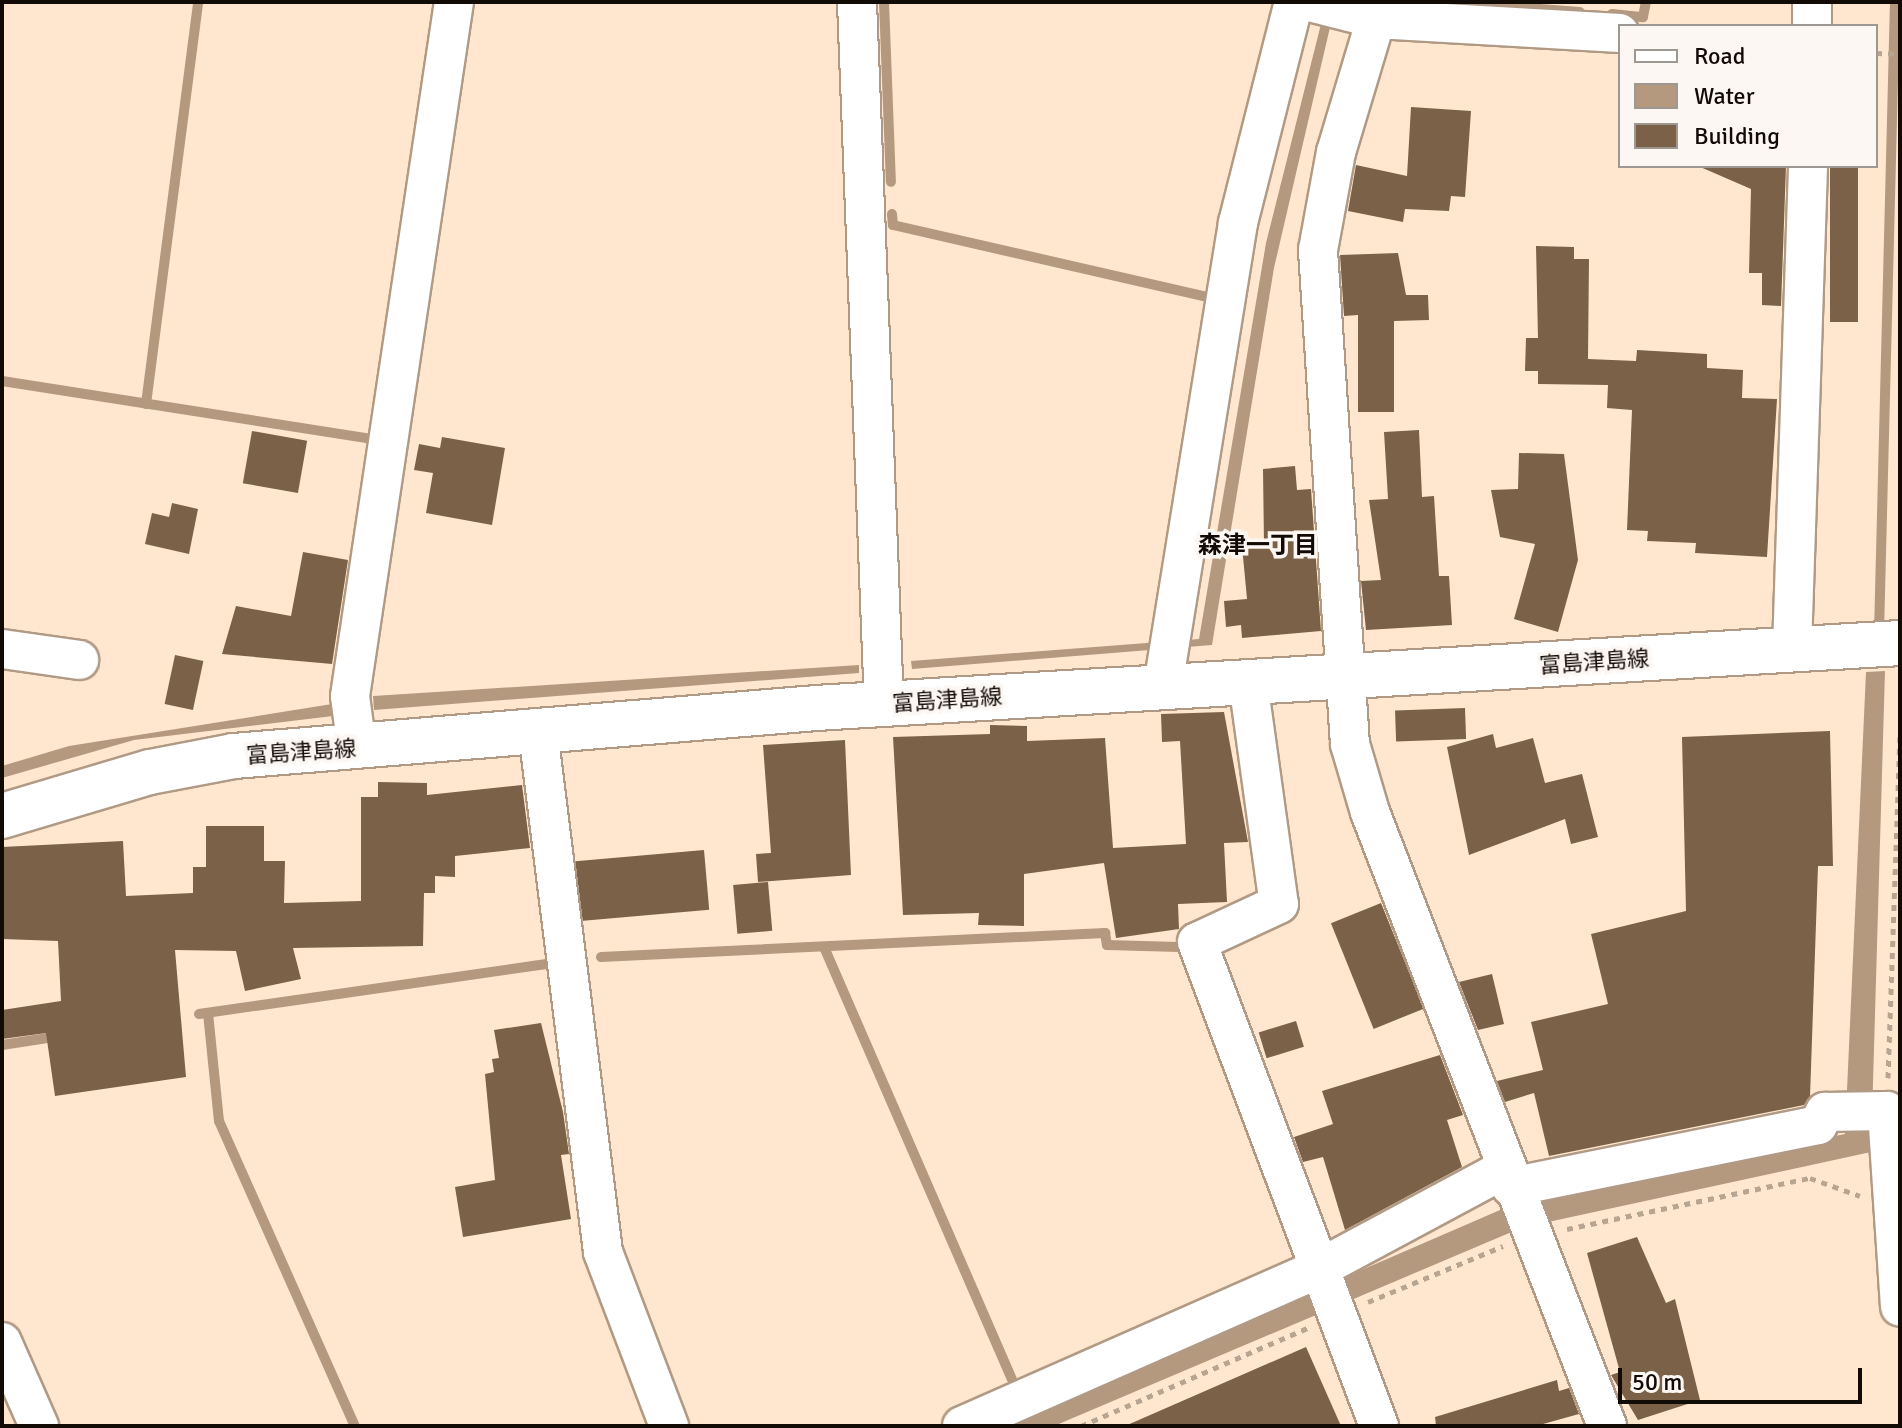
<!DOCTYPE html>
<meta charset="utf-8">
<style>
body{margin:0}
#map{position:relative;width:1902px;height:1428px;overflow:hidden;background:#ffe7cf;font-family:Signika,"Noto Sans JP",sans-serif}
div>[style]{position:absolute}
.water>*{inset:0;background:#b4997e}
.stream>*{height:10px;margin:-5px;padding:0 5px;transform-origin:5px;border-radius:5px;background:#b4997e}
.building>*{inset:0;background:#7a6148;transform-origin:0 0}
.path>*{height:5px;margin-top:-2.5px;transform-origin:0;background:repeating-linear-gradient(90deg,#b7a491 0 6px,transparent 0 12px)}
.roads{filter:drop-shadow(2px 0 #b19a85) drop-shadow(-2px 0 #b19a85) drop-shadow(0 2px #b19a85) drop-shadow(0 -2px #b19a85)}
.minor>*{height:38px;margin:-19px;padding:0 19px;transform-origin:19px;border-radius:19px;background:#fff}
.secondary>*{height:44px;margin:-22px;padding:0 22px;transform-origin:22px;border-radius:22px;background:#fff}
span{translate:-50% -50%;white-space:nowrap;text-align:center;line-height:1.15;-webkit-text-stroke:7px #fcf7f3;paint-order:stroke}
.street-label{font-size:22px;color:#120a04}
.neighbourhood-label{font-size:24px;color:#120a04;font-weight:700}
.frame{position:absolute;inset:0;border:4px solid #120a04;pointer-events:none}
.legend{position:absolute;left:1618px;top:24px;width:260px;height:144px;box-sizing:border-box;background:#fcf7f3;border:2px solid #9e9893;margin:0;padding:10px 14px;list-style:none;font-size:24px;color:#120a04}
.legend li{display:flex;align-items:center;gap:16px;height:40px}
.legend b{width:40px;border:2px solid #9e9893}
.scale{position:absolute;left:1618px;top:1368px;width:244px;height:36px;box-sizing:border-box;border:4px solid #120a04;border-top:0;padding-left:10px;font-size:24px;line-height:28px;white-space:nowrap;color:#120a04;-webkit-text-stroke:6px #fcf7f3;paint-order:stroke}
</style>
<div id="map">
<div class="water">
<i style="clip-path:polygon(1326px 4px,1331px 23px,1274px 268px,1212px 645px,912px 669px,911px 661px,1199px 639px,1266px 243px)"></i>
<i style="clip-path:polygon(859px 665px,859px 673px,374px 710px,373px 696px)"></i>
<i style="clip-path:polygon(1885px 671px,1871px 1152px,1521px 1228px,1054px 1426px,1001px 1426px,1528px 1198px,1845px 1134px,1866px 672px)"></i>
<i style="clip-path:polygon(332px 704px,333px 716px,134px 740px,2px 778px,2px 766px,69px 746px)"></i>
</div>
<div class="stream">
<i style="left:884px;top:2px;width:180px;rotate:87.8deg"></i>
<i style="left:1487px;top:5px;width:93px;rotate:4.3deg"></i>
<i style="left:1612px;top:14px;width:31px;rotate:6deg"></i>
<i style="left:1643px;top:17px;width:15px;rotate:-79deg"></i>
<i style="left:892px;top:214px;width:11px;rotate:85deg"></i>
<i style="left:893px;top:225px;width:323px;rotate:12.9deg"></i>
<i style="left:2px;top:381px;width:382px;rotate:8.9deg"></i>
<i style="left:146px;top:404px;width:405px;rotate:-82.6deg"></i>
<i style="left:1879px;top:633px;width:631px;rotate:-88.55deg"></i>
<i style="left:824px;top:947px;width:471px;rotate:66.5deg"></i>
<i style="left:601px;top:957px;width:505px;rotate:-2.73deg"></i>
<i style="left:1105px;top:933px;width:12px;rotate:81deg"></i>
<i style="left:1107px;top:945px;width:72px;rotate:1.6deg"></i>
<i style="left:208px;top:1013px;width:109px;rotate:84.2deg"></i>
<i style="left:219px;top:1121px;width:334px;rotate:66deg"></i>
<i style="left:199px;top:1014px;width:351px;rotate:-8.2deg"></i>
<i style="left:2px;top:1045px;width:59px;rotate:-8.8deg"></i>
</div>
<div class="building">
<i style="clip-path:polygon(1411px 107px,1471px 111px,1465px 197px,1451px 196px,1449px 211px,1405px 209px,1403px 222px,1348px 211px,1356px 165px,1407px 176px)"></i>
<i style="clip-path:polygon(1698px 166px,1786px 166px,1781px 306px,1762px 305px,1762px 273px,1749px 273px,1751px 189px)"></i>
<i style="left:1830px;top:166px;width:28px;height:156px"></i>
<i style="clip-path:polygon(1536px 246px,1574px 247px,1574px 259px,1589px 259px,1588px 359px,1636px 361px,1637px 350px,1707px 354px,1707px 368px,1743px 370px,1742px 398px,1777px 399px,1767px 557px,1695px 553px,1696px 543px,1647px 541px,1648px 531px,1627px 530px,1632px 410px,1607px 408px,1608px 385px,1538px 384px,1538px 371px,1525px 371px,1526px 338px,1538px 338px)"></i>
<i style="clip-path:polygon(1398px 253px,1406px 295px,1428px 295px,1429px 320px,1394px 321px,1394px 412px,1358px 412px,1358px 315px,1344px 316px,1340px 255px)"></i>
<i style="clip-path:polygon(1419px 430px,1422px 497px,1434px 496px,1439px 576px,1449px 576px,1452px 625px,1366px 630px,1361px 581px,1381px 580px,1369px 500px,1388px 499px,1384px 432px)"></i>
<i style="left:252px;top:431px;width:56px;height:53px;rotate:10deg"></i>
<i style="clip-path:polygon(442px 437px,505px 448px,492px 525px,426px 513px,433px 473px,414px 470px,419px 444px,440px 448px)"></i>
<i style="clip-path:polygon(1519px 453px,1564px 454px,1578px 560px,1558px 632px,1514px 619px,1535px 544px,1500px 537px,1491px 490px,1518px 489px)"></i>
<i style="clip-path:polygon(1295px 466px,1297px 490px,1311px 489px,1321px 631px,1242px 638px,1241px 625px,1226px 627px,1224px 601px,1247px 599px,1242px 546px,1264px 544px,1263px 469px)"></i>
<i style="clip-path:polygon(172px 503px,198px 509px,189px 554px,145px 544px,152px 513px,169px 517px)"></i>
<i style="clip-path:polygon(303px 552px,348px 560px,332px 664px,222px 654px,236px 606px,291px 616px)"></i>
<i style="left:175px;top:655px;width:29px;height:50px;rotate:12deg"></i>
<i style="left:1465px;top:708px;width:31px;height:70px;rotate:88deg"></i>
<i style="clip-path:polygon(1224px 712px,1248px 842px,1224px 843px,1227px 902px,1178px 904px,1179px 929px,1116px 938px,1104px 863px,1024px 874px,1024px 926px,978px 925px,979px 913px,903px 915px,893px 737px,990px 734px,990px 725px,1027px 726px,1027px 741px,1105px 738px,1113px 848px,1186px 844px,1180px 741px,1162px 742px,1161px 714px)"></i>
<i style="clip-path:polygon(1830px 731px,1833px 866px,1818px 866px,1810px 1097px,1804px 1105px,1549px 1156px,1534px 1093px,1505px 1102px,1497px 1081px,1543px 1070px,1531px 1022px,1608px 1004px,1591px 934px,1686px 911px,1682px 737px)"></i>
<i style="clip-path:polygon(1493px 734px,1496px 748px,1533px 738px,1545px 783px,1582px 774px,1598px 837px,1571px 844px,1565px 819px,1469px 855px,1447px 747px)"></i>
<i style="clip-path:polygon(845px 740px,851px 875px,758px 882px,756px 854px,771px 853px,763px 745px)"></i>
<i style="clip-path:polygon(378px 782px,427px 783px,427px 795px,522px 785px,530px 848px,455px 856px,455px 877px,435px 876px,435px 893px,424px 893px,423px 946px,293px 948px,301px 979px,245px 991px,236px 951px,175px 950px,186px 1077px,55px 1096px,46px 1033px,2px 1039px,2px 1010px,61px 1001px,58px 941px,3px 939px,2px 847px,123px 841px,126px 896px,193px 893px,193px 867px,206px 867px,206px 826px,264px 826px,264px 861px,285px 861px,284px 903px,361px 901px,361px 797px,378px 797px)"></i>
<i style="left:704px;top:850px;width:60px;height:129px;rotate:85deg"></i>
<i style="left:768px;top:882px;width:49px;height:35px;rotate:85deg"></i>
<i style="left:1381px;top:903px;width:114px;height:54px;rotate:68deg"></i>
<i style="clip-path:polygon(1492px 974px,1504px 1024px,1478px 1030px,1459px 982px)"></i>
<i style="left:1296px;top:1021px;width:27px;height:39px;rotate:73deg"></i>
<i style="clip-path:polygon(541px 1023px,563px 1112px,569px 1154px,561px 1155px,571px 1219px,463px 1237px,455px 1187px,495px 1180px,485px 1074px,494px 1072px,492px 1059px,499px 1058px,494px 1030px)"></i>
<i style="clip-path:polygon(1440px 1055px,1463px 1115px,1447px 1120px,1462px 1167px,1345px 1230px,1323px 1157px,1303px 1162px,1294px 1137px,1333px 1124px,1322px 1091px)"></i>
<i style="clip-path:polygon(1637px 1237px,1666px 1303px,1675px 1299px,1700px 1400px,1638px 1420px,1611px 1375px,1620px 1372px,1587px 1253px)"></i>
<i style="clip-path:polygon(1306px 1347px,1341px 1426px,1125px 1426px)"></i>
<i style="clip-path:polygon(1557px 1380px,1559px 1391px,1569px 1388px,1579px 1414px,1536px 1426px,1436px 1426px,1435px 1417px)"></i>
</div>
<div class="path">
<i style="left:1876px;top:53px;width:24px;rotate:2deg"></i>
<i style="left:1888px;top:1078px;width:342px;rotate:-88deg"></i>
<i style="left:1567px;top:1229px;width:248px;rotate:-11.9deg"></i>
<i style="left:1810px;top:1178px;width:53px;rotate:19.8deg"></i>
<i style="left:1368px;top:1302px;width:146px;rotate:-22.5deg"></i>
<i style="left:1081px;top:1426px;width:247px;rotate:-23.4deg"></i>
</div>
<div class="roads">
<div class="minor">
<i style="left:857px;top:2px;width:703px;rotate:87.8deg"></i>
<i style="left:1310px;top:2px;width:68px;rotate:14.4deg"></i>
<i style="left:1376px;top:19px;width:244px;rotate:3.3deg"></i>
<i style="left:1812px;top:2px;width:24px;rotate:90deg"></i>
<i style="left:1376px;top:19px;width:139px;rotate:106.7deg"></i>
<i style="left:1336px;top:152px;width:100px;rotate:100.4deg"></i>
<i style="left:1318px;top:250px;width:495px;rotate:86.3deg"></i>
<i style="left:1350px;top:744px;width:71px;rotate:73.6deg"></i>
<i style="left:1370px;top:812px;width:658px;rotate:68.89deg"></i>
<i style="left:2px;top:649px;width:78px;rotate:8.1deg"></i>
<i style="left:1792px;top:649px;width:483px;rotate:-88.1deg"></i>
<i style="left:1248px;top:682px;width:224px;rotate:82.1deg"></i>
<i style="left:1279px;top:904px;width:90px;rotate:155.1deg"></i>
<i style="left:1197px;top:942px;width:517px;rotate:69.39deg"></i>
<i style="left:1163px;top:686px;width:469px;rotate:-80.8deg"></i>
<i style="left:1238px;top:223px;width:228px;rotate:-75.8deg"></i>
<i style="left:538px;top:732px;width:524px;rotate:82.87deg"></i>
<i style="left:603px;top:1252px;width:186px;rotate:69.2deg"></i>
<i style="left:357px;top:748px;width:52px;rotate:-97.7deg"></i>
<i style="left:350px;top:696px;width:702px;rotate:-81.48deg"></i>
<i style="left:1511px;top:1187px;width:313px;rotate:-11.4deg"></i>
<i style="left:1818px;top:1125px;width:15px;rotate:-62deg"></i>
<i style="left:1825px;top:1112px;width:62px;rotate:-0.9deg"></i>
<i style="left:1887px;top:1111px;width:196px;rotate:86.2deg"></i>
<i style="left:2px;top:1342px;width:92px;rotate:66.2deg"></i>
<i style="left:962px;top:1426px;width:391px;rotate:-23.8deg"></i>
<i style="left:1320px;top:1268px;width:210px;rotate:-28.2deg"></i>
</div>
<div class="secondary">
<i style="left:2px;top:816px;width:154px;rotate:-16.6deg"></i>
<i style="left:150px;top:772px;width:86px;rotate:-10.8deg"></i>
<i style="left:234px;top:756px;width:584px;rotate:-4.71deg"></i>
<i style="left:816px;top:708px;width:1086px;rotate:-3.43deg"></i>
</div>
</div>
<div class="street-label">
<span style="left:1594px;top:662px;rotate:-4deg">富島津島線</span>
<span style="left:947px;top:700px;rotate:-4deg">富島津島線</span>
<span style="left:301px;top:752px;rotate:-4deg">富島津島線</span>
</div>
<div class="neighbourhood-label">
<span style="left:1258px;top:546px">森津一丁目</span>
</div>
<div class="frame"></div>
<ul class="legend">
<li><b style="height:10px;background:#fff"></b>Road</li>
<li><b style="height:22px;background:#b4997e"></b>Water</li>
<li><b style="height:22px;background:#7a6148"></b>Building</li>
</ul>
<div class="scale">50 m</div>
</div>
